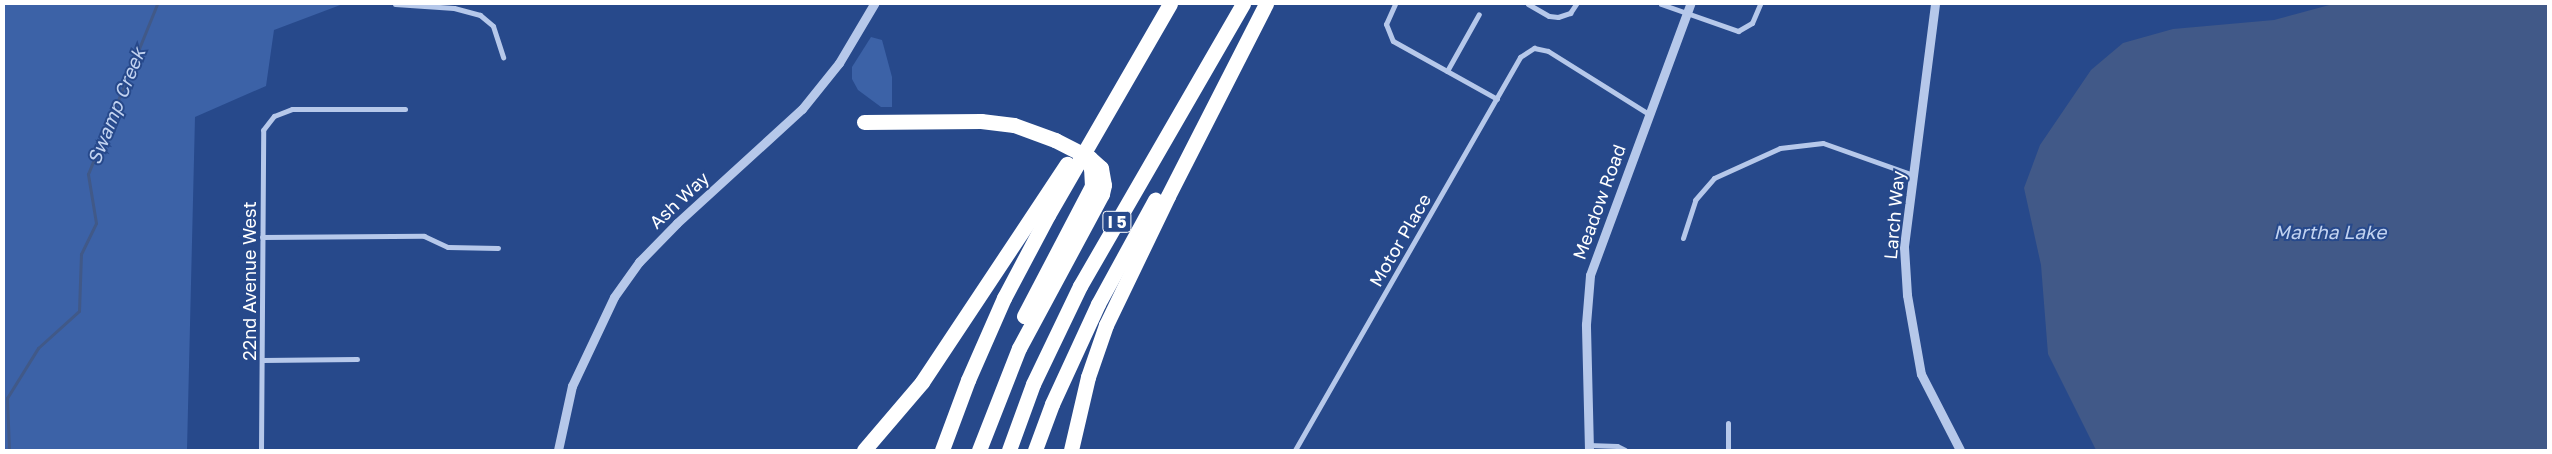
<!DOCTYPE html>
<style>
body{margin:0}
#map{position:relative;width:2552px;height:454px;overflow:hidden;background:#27498b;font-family:"Golos Text",sans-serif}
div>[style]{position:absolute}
.green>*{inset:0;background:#3c62a7}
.water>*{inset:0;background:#415988}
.stream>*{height:3px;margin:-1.5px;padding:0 1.5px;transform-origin:1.5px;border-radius:1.5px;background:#415988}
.minor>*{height:5px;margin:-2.5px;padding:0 2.5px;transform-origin:2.5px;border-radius:2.5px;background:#b6c8ea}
.tertiary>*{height:9px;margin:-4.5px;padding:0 4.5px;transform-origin:4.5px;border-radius:4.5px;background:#b6c8ea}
.motorway>*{height:15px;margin:-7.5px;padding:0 7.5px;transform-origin:7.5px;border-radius:7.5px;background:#fff}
span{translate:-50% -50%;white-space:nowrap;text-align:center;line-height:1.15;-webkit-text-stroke:4px #27498b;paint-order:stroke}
.shield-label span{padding:1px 4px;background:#27498b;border:1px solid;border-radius:4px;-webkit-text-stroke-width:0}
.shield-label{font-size:16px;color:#fff;font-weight:700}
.street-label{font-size:18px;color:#fff}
.water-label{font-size:19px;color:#c2d3f1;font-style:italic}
.frame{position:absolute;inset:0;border:5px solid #fff;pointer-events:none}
</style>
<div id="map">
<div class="green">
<i style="clip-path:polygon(4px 4px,343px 4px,274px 30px,266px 86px,195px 117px,187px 450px,4px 450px)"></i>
<i style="clip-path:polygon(871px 37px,882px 40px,892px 77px,892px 107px,881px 107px,858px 90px,852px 79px,852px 67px)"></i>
</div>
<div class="water">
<i style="clip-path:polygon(2333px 4px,2548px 4px,2548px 450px,2096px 450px,2048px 354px,2041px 265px,2024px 188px,2040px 145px,2091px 70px,2123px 43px,2173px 29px,2274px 20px)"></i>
</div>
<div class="stream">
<i style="left:9px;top:450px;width:52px;rotate:-92.2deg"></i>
<i style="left:7px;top:398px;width:59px;rotate:-58.2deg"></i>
<i style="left:38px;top:348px;width:55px;rotate:-42.1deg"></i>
<i style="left:79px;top:311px;width:57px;rotate:-88deg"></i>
<i style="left:81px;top:254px;width:34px;rotate:-64deg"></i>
<i style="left:96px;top:223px;width:50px;rotate:-99.3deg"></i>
<i style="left:88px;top:174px;width:183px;rotate:-67.9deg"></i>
</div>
<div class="minor">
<i style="left:395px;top:4px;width:59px;rotate:3.9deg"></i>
<i style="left:454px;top:8px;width:27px;rotate:15deg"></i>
<i style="left:480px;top:15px;width:17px;rotate:40deg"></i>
<i style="left:493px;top:26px;width:33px;rotate:72deg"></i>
<i style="left:1395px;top:4px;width:22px;rotate:114deg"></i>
<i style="left:1386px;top:24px;width:18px;rotate:68deg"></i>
<i style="left:1393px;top:41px;width:119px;rotate:29.1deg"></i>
<i style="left:1528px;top:4px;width:24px;rotate:30deg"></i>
<i style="left:1549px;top:16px;width:9px;rotate:6deg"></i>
<i style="left:1558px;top:17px;width:13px;rotate:-18deg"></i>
<i style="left:1570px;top:13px;width:11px;rotate:-56deg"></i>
<i style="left:1661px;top:4px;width:82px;rotate:19.3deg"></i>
<i style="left:1738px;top:31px;width:16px;rotate:-30deg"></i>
<i style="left:1752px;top:23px;width:21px;rotate:-67deg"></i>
<i style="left:1447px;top:71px;width:65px;rotate:-60.7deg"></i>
<i style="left:262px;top:237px;width:162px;rotate:-0.4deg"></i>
<i style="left:424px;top:236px;width:26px;rotate:25deg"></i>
<i style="left:448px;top:247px;width:50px;rotate:1.1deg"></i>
<i style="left:1683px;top:238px;width:40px;rotate:-72deg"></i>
<i style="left:1695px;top:200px;width:29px;rotate:-49deg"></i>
<i style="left:1714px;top:178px;width:72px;rotate:-24.4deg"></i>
<i style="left:1780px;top:148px;width:43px;rotate:-6.6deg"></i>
<i style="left:1823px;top:143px;width:96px;rotate:19.6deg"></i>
<i style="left:262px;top:360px;width:95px;rotate:-0.6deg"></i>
<i style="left:1728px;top:423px;width:27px;rotate:90deg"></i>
<i style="left:1588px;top:445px;width:29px;rotate:2deg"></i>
<i style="left:1617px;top:446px;width:9px;rotate:27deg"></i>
<i style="left:261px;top:450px;width:320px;rotate:-89.6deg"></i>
<i style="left:263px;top:130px;width:18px;rotate:-52deg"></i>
<i style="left:274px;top:116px;width:19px;rotate:-21deg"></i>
<i style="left:292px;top:109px;width:113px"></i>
<i style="left:1295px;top:450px;width:453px;rotate:-60.2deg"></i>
<i style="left:1520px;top:57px;width:17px;rotate:-33deg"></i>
<i style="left:1534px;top:48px;width:14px;rotate:12deg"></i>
<i style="left:1548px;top:51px;width:119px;rotate:32deg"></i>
</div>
<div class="tertiary">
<i style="left:1935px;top:4px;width:245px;rotate:97.3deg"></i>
<i style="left:1904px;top:247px;width:48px;rotate:86.4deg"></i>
<i style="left:1907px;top:295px;width:80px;rotate:80deg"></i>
<i style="left:1921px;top:374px;width:85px;rotate:62.8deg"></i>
<i style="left:558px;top:450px;width:66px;rotate:-77.7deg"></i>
<i style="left:572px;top:386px;width:98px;rotate:-64.7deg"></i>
<i style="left:614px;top:297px;width:43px;rotate:-54.5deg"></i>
<i style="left:639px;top:262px;width:54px;rotate:-45.7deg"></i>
<i style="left:677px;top:223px;width:169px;rotate:-42.4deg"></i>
<i style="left:802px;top:109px;width:59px;rotate:-51.2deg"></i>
<i style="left:839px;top:63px;width:69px;rotate:-59.3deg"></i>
<i style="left:1589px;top:450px;width:126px;rotate:-91.4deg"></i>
<i style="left:1586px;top:324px;width:49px;rotate:-85.3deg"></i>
<i style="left:1590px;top:275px;width:289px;rotate:-69.7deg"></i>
</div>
<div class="motorway">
<i style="left:864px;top:122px;width:117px;rotate:-0.5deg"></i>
<i style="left:981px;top:121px;width:33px;rotate:7deg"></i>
<i style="left:1014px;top:125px;width:44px;rotate:20.1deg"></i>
<i style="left:1055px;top:140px;width:39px;rotate:27deg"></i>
<i style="left:1090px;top:158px;width:15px;rotate:42deg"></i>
<i style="left:1101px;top:168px;width:17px;rotate:80deg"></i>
<i style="left:1104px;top:185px;width:9px;rotate:103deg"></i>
<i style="left:1102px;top:194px;width:175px;rotate:118.3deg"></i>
<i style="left:1019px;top:348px;width:110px;rotate:111.4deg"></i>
<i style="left:1024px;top:316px;width:147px;rotate:-62.4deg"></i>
<i style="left:1092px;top:186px;width:18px;rotate:-93deg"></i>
<i style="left:1091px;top:168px;width:9px;rotate:-117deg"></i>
<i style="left:864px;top:450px;width:89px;rotate:-49.5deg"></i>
<i style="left:922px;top:382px;width:262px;rotate:-56.4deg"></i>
<i style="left:942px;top:450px;width:75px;rotate:-69.6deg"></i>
<i style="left:968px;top:380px;width:90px;rotate:-66.3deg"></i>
<i style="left:1004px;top:298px;width:94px;rotate:-62.1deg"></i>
<i style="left:1048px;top:215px;width:244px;rotate:-60deg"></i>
<i style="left:1009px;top:450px;width:70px;rotate:-70deg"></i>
<i style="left:1033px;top:384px;width:109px;rotate:-64.4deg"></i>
<i style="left:1080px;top:286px;width:326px;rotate:-60deg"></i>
<i style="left:1035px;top:450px;width:49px;rotate:-69.7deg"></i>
<i style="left:1052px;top:404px;width:110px;rotate:-65.3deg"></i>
<i style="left:1098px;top:304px;width:119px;rotate:-61.3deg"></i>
<i style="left:1071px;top:450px;width:75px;rotate:-76.9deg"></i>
<i style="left:1088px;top:377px;width:55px;rotate:-70.9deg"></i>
<i style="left:1106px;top:325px;width:143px;rotate:-64.3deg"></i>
<i style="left:1168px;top:196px;width:216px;rotate:-63deg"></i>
</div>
<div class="shield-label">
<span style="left:1117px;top:222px">I 5</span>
</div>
<div class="street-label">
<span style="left:679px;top:200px;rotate:-43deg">Ash Way</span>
<span style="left:1599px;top:202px;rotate:-70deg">Meadow Road</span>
<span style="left:1894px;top:215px;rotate:-85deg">Larch Way</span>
<span style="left:1400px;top:240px;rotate:-60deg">Motor Place</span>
<span style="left:249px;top:281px;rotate:-90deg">22nd Avenue West</span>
</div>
<div class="water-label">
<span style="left:116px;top:106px;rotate:-68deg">Swamp Creek</span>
<span style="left:2330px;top:232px">Martha Lake</span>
</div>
<div class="frame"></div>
</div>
